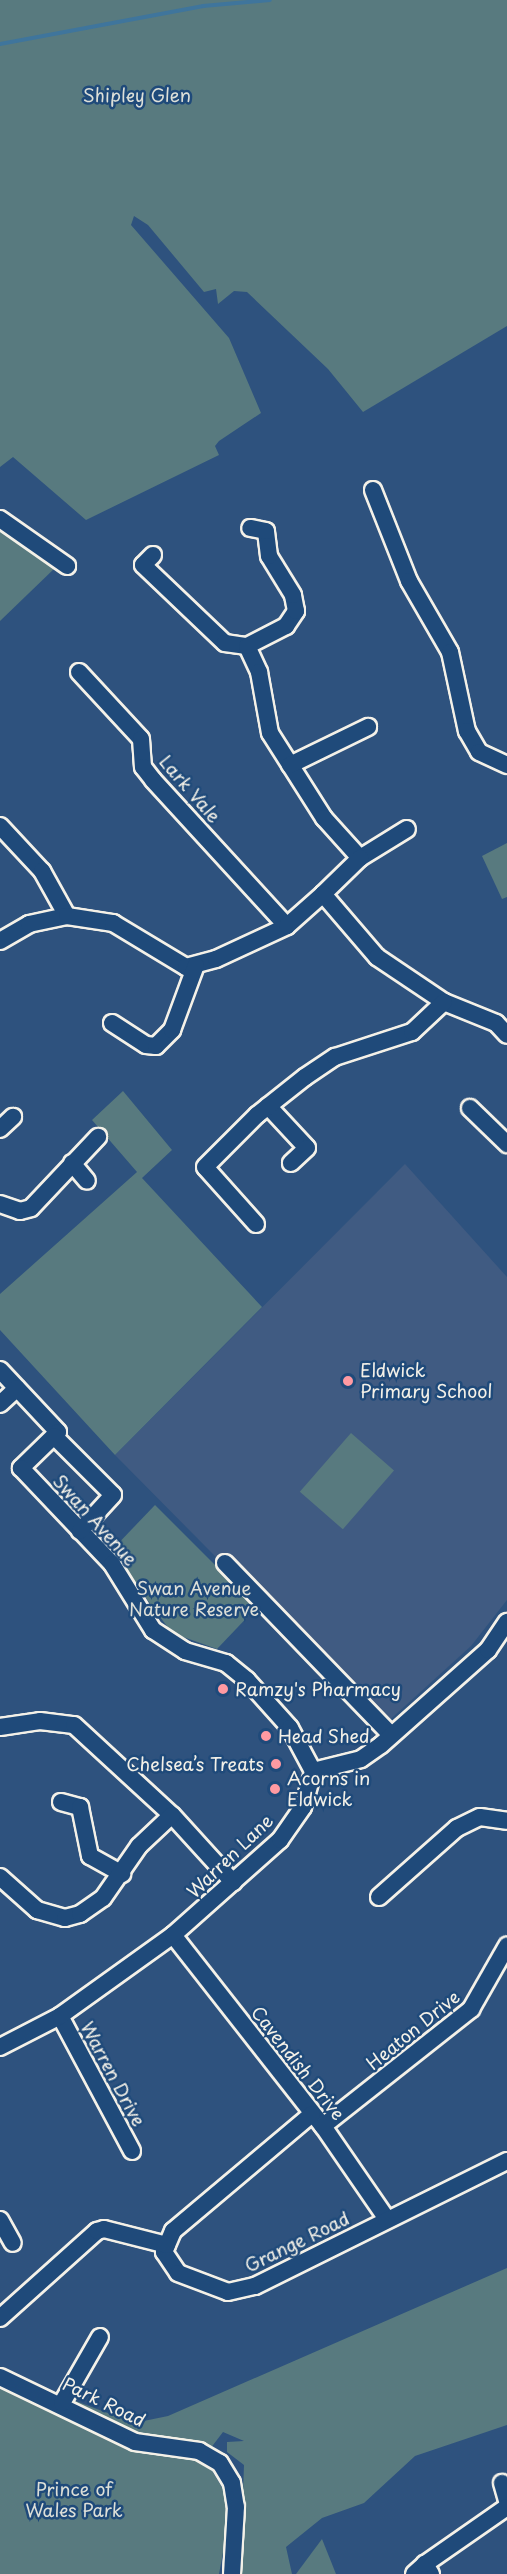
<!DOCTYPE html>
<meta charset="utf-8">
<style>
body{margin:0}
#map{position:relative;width:507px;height:2574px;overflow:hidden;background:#2e527e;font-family:"Playpen Sans",sans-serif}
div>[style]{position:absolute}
.built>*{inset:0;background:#405b82}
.green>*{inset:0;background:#587a7f;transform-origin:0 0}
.stream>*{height:4px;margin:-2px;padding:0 2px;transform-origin:2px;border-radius:2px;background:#3f759c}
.roads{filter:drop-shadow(2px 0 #f4f1e8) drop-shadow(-2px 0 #f4f1e8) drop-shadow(0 2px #f4f1e8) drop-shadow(0 -2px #f4f1e8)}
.minor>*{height:16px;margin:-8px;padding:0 8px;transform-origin:8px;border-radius:8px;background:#1f4a7a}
.dots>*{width:16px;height:16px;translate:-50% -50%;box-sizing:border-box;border:3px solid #1f4a7a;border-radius:50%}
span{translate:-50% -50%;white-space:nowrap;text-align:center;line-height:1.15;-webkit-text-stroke:5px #1f4a7a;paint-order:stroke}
.park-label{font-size:18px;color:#dddfd8}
.street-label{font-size:18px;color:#f4f1e8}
.poi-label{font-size:18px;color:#f4f1e8}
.left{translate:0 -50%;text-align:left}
.right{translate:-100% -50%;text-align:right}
</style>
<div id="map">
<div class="built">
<i style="clip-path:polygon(405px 1164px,507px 1277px,507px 1600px,471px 1646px,383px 1726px,115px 1455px)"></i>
</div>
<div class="green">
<i style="clip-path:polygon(0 0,507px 0,507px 326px,363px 412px,328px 369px,247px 292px,234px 291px,218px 304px,216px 289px,204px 292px,148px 225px,134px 216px,131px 225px,229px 338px,261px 413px,219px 441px,215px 446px,219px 455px,86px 520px,13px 457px,0 467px)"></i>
<i style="clip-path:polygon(0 527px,56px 567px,0 621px)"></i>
<i style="clip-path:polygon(507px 843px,507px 897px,502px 899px,482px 856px)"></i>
<i style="clip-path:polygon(123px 1091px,172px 1150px,142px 1178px,262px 1307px,115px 1455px,0 1330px,0 1294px,137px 1172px,92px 1120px)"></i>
<i style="left:351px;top:1433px;width:57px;height:78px;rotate:41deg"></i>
<i style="clip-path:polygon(155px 1505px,257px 1607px,217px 1649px,172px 1633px,111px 1551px)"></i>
<i style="clip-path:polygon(507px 2268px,507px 2425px,415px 2456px,364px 2503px,322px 2518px,286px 2547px,292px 2574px,240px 2574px,244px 2465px,227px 2452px,227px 2442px,244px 2441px,223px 2432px,210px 2449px,161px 2440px,123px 2431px,71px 2404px,73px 2400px,134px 2423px,168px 2416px)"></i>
<i style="clip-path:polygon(0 2382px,133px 2447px,203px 2456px,223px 2489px,229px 2521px,219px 2574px,0 2574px)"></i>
<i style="clip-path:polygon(322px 2539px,336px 2574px,296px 2574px)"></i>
</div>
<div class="stream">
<i style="left:0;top:44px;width:207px;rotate:-10.6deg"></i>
<i style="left:203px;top:6px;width:67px;rotate:-5.1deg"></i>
</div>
<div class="roads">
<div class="minor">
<i style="left:373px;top:490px;width:98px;rotate:68.4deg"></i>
<i style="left:409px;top:581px;width:82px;rotate:60deg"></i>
<i style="left:450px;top:652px;width:81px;rotate:77.9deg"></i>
<i style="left:467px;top:731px;width:24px;rotate:60deg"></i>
<i style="left:479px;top:752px;width:31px;rotate:25deg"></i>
<i style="left:0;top:519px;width:82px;rotate:35deg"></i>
<i style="left:153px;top:555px;width:14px;rotate:135deg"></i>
<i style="left:143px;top:565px;width:113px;rotate:43.6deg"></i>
<i style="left:225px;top:643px;width:22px;rotate:8deg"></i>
<i style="left:247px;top:646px;width:29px;rotate:65deg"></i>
<i style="left:259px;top:672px;width:62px;rotate:79.8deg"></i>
<i style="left:270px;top:733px;width:101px;rotate:57.6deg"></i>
<i style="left:324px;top:818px;width:54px;rotate:48deg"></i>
<i style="left:360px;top:858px;width:55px;rotate:-31.7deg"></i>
<i style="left:247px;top:646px;width:44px;rotate:-27.1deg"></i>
<i style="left:286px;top:626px;width:18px;rotate:-56deg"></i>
<i style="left:296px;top:611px;width:16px;rotate:-101deg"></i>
<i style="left:293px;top:595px;width:46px;rotate:-121.6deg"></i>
<i style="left:269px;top:556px;width:25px;rotate:-97deg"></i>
<i style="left:266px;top:531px;width:16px;rotate:-169deg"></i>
<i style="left:79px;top:672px;width:91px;rotate:47.2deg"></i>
<i style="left:141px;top:739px;width:28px;rotate:86deg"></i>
<i style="left:143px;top:767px;width:16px;rotate:52deg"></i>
<i style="left:153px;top:780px;width:198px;rotate:47.5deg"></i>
<i style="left:290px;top:765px;width:87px;rotate:-26deg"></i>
<i style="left:0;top:826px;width:62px;rotate:47deg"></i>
<i style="left:42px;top:871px;width:51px;rotate:60.9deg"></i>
<i style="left:323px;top:894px;width:52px;rotate:-44.2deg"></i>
<i style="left:0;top:941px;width:34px;rotate:-30deg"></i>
<i style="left:29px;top:924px;width:39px;rotate:-12deg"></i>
<i style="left:67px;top:916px;width:47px;rotate:8.7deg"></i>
<i style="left:113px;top:923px;width:85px;rotate:31.1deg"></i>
<i style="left:186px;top:967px;width:31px;rotate:-15deg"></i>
<i style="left:216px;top:959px;width:78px;rotate:-24.9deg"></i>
<i style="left:287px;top:926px;width:48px;rotate:-41.6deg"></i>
<i style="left:323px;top:894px;width:83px;rotate:49.4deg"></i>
<i style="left:377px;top:957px;width:81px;rotate:33.9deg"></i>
<i style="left:444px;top:1002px;width:56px;rotate:22deg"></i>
<i style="left:496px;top:1023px;width:16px;rotate:47deg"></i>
<i style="left:112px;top:1023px;width:40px;rotate:32.9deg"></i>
<i style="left:146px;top:1045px;width:10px;rotate:6deg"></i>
<i style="left:156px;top:1046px;width:23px;rotate:-45deg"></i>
<i style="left:172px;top:1030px;width:69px;rotate:-69.7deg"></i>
<i style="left:268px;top:1106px;width:57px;rotate:47.1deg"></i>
<i style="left:307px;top:1148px;width:22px;rotate:137deg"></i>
<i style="left:470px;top:1108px;width:52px;rotate:44.2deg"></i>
<i style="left:0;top:1129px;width:18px;rotate:-43deg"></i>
<i style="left:72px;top:1163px;width:23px;rotate:50deg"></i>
<i style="left:0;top:1204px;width:21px;rotate:19deg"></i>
<i style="left:20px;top:1211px;width:11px;rotate:-15deg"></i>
<i style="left:31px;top:1208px;width:98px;rotate:-46.7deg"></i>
<i style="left:256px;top:1224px;width:76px;rotate:-131.8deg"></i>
<i style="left:205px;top:1167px;width:74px;rotate:-45deg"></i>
<i style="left:257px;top:1115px;width:61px;rotate:-38.4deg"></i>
<i style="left:305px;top:1077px;width:36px;rotate:-34deg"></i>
<i style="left:335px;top:1057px;width:81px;rotate:-18deg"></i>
<i style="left:412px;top:1032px;width:44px;rotate:-43.2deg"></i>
<i style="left:0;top:1370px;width:85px;rotate:46.9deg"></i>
<i style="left:58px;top:1432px;width:52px;rotate:135.8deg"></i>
<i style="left:21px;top:1468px;width:132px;rotate:46.5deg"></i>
<i style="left:112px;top:1564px;width:78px;rotate:58.2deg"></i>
<i style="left:153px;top:1630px;width:38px;rotate:33deg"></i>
<i style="left:185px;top:1651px;width:43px;rotate:16.3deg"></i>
<i style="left:226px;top:1663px;width:27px;rotate:39deg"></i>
<i style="left:247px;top:1680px;width:64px;rotate:48.1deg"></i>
<i style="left:290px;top:1728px;width:49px;rotate:61.9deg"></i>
<i style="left:0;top:1404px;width:23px;rotate:-43deg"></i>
<i style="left:54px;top:1436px;width:83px;rotate:45deg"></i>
<i style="left:113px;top:1495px;width:49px;rotate:132.5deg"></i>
<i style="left:225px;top:1563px;width:239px;rotate:46deg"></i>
<i style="left:0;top:1727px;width:40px;rotate:-8.5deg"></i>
<i style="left:40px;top:1721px;width:34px;rotate:7deg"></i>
<i style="left:74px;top:1725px;width:133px;rotate:42.6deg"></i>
<i style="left:172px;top:1815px;width:91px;rotate:47.7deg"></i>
<i style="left:61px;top:1802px;width:20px;rotate:15deg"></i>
<i style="left:80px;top:1807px;width:50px;rotate:78.5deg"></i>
<i style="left:90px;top:1856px;width:37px;rotate:29deg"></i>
<i style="left:0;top:1877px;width:50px;rotate:41.7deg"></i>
<i style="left:37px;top:1910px;width:29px;rotate:16deg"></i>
<i style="left:65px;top:1918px;width:16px;rotate:-15deg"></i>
<i style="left:80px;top:1914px;width:28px;rotate:-35deg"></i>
<i style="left:103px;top:1898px;width:63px;rotate:-55.3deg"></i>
<i style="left:139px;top:1846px;width:45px;rotate:-43.2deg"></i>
<i style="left:379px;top:1897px;width:104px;rotate:-41.5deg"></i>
<i style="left:457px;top:1828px;width:25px;rotate:-26deg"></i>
<i style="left:480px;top:1817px;width:27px;rotate:8deg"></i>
<i style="left:173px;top:1935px;width:243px;rotate:51.9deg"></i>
<i style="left:323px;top:2126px;width:113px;rotate:55.5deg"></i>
<i style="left:60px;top:2016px;width:153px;rotate:61.9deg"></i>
<i style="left:0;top:2047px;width:68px;rotate:-27.3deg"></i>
<i style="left:60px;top:2016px;width:139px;rotate:-35.6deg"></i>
<i style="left:173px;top:1935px;width:143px;rotate:-41.6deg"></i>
<i style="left:280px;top:1840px;width:40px;rotate:-55.1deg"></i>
<i style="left:303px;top:1807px;width:37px;rotate:-74deg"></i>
<i style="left:313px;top:1771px;width:49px;rotate:-14deg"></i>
<i style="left:361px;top:1759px;width:24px;rotate:-35deg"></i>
<i style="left:381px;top:1745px;width:143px;rotate:-41.6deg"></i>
<i style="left:488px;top:1650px;width:34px;rotate:-56deg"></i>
<i style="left:312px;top:2114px;width:182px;rotate:139.9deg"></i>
<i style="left:173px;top:2231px;width:23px;rotate:113deg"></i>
<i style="left:164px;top:2252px;width:25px;rotate:56deg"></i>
<i style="left:178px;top:2273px;width:53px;rotate:20.8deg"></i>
<i style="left:228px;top:2292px;width:28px;rotate:-13deg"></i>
<i style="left:255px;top:2286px;width:281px;rotate:-26.4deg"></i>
<i style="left:323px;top:2126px;width:189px;rotate:-38.3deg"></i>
<i style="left:471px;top:2009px;width:73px;rotate:-60.3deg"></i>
<i style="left:0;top:2220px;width:26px;rotate:61deg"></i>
<i style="left:0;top:2318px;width:130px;rotate:-41.9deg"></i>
<i style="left:97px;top:2231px;width:7px;rotate:-16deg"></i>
<i style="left:104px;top:2229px;width:65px;rotate:14.3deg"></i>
<i style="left:0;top:2377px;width:150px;rotate:25.7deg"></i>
<i style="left:135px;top:2442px;width:65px;rotate:8deg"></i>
<i style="left:199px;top:2451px;width:24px;rotate:30deg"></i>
<i style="left:220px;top:2463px;width:23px;rotate:59deg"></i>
<i style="left:232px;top:2483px;width:24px;rotate:81deg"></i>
<i style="left:236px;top:2507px;width:67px;rotate:93.4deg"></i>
<i style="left:62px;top:2403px;width:76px;rotate:-60.1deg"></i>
<i style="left:502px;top:2483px;width:19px;rotate:74deg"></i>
<i style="left:414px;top:2574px;width:15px;rotate:-42deg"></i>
<i style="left:431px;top:2574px;width:12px;rotate:-121deg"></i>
<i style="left:425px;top:2564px;width:100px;rotate:-34.8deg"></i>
</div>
</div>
<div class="dots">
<i style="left:348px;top:1381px;background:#ff9aa2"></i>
<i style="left:223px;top:1689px;background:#ff9aa2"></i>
<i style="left:266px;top:1736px;background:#ff9aa2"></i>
<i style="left:276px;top:1764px;background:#ff9aa2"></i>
<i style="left:275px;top:1789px;background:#ff9aa2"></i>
</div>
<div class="park-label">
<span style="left:137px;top:95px">Shipley Glen</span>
<span style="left:194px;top:1599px">Swan Avenue<br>Nature Reserve</span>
<span style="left:74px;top:2500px">Prince of<br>Wales Park</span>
</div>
<div class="street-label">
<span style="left:190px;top:789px;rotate:49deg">Lark Vale</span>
<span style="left:95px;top:1520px;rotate:48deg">Swan Avenue</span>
<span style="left:230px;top:1856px;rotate:-44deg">Warren Lane</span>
<span style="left:413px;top:2030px;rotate:-39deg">Heaton Drive</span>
<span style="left:298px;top:2063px;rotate:52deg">Cavendish Drive</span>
<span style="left:113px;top:2074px;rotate:62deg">Warren Drive</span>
<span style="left:297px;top:2242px;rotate:-26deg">Grange Road</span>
<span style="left:104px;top:2402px;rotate:26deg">Park Road</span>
</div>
<div class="poi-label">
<span class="left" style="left:360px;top:1381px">Eldwick<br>Primary School</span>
<span class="left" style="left:235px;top:1689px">Ramzy's Pharmacy</span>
<span class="left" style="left:278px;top:1736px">Head Shed</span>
<span class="right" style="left:264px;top:1764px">Chelsea’s Treats</span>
<span class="left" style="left:287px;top:1789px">Acorns in<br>Eldwick</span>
</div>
</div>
